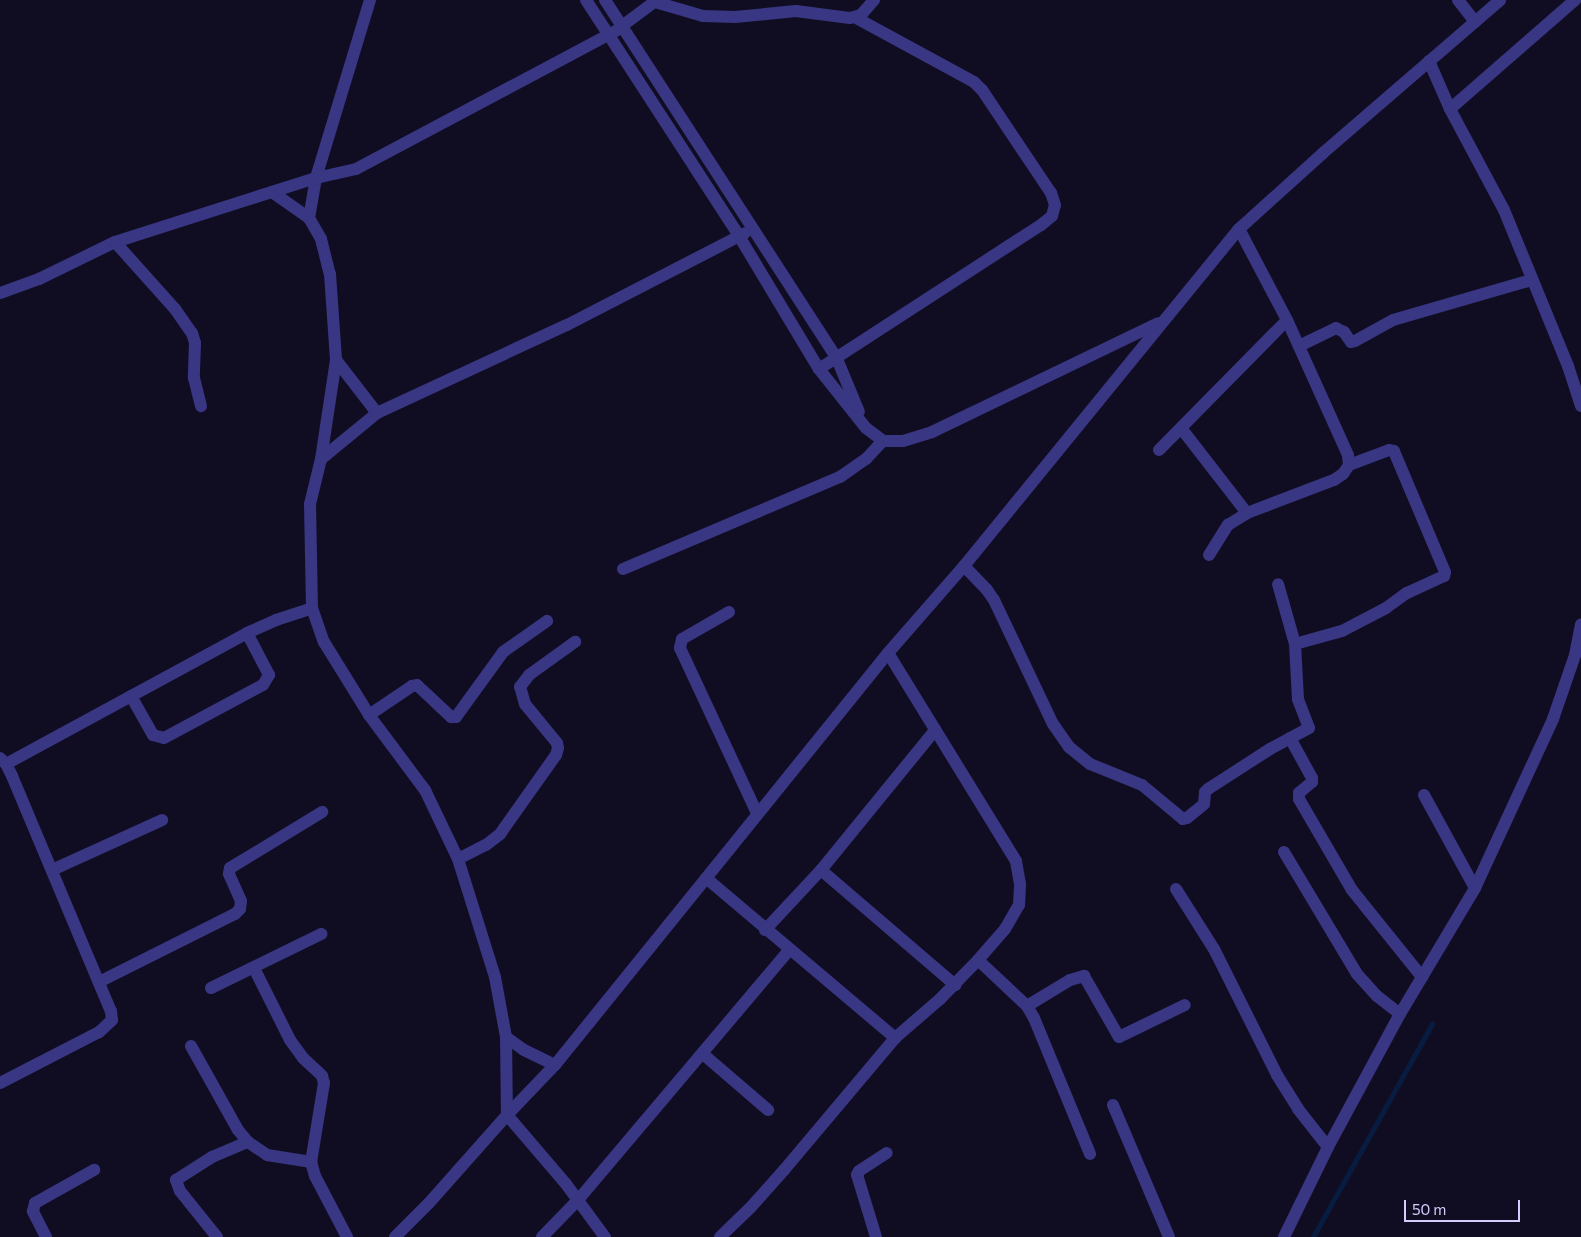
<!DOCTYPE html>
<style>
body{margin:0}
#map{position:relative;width:1581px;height:1237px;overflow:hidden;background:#100d22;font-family:Commissioner,sans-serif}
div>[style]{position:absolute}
.stream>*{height:4.5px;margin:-2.25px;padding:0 2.25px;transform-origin:2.25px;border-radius:2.25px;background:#081c41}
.minor>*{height:12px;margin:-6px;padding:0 6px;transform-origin:6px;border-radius:6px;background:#393683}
span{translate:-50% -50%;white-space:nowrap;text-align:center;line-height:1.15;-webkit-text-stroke:4.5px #100d22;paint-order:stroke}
.scale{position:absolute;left:1404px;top:1200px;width:116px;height:22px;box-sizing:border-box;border:2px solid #d4ceff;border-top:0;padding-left:6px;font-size:15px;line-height:18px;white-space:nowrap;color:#d4ceff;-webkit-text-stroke:4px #100d22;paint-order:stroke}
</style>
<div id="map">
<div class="stream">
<i style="left:1313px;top:1237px;width:244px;rotate:-60.8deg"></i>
</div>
<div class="minor">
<i style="left:370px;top:0;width:186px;rotate:106.9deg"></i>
<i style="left:316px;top:178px;width:41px;rotate:99.9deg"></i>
<i style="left:309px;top:218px;width:24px;rotate:60deg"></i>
<i style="left:321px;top:239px;width:36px;rotate:76deg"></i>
<i style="left:330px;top:274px;width:86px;rotate:86deg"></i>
<i style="left:336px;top:360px;width:100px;rotate:98.6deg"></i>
<i style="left:321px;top:459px;width:46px;rotate:103.7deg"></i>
<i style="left:310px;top:504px;width:104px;rotate:88.9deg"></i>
<i style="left:312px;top:608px;width:36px;rotate:71deg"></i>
<i style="left:324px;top:642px;width:86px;rotate:58.3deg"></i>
<i style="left:369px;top:715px;width:94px;rotate:53.3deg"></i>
<i style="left:425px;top:790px;width:76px;rotate:64.4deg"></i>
<i style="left:458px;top:859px;width:124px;rotate:72.6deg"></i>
<i style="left:495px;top:977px;width:61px;rotate:79.6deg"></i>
<i style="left:506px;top:1037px;width:78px;rotate:89.3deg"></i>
<i style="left:507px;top:1115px;width:91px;rotate:49.5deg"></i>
<i style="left:566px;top:1184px;width:66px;rotate:53.7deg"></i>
<i style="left:586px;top:0;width:281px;rotate:57deg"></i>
<i style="left:739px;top:236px;width:155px;rotate:59deg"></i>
<i style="left:819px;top:369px;width:75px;rotate:51.5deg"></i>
<i style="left:866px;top:428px;width:21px;rotate:37deg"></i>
<i style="left:883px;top:441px;width:20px"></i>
<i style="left:903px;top:441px;width:30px;rotate:-17deg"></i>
<i style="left:932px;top:432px;width:251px;rotate:-25.7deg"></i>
<i style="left:605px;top:0;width:427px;rotate:57.1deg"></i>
<i style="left:837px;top:359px;width:57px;rotate:67.5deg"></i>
<i style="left:1458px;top:0;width:28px;rotate:52deg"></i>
<i style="left:655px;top:2px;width:50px;rotate:16.3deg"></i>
<i style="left:703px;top:16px;width:32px;rotate:2deg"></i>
<i style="left:735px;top:17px;width:61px;rotate:-5.6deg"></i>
<i style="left:796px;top:11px;width:54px;rotate:7.4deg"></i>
<i style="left:850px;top:18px;width:11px;rotate:-15deg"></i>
<i style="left:861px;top:15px;width:20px;rotate:-49deg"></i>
<i style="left:622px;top:26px;width:44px;rotate:-36.6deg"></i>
<i style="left:1429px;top:61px;width:52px;rotate:66.4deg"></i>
<i style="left:1450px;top:109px;width:115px;rotate:61.9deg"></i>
<i style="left:1504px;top:210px;width:169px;rotate:67.7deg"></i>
<i style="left:1568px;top:366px;width:42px;rotate:72deg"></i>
<i style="left:1450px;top:109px;width:166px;rotate:-41.1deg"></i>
<i style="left:272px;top:192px;width:45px;rotate:35.1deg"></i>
<i style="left:115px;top:242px;width:90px;rotate:48.2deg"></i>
<i style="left:175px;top:309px;width:29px;rotate:55deg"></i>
<i style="left:192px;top:333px;width:10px;rotate:73deg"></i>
<i style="left:195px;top:343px;width:35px;rotate:92deg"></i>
<i style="left:194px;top:378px;width:29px;rotate:76deg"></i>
<i style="left:0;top:293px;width:41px;rotate:-19.7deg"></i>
<i style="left:39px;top:279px;width:85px;rotate:-26deg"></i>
<i style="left:115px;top:242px;width:211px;rotate:-17.7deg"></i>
<i style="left:316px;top:178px;width:41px;rotate:-12.7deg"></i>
<i style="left:356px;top:169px;width:302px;rotate:-28deg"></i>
<i style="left:1299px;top:346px;width:41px;rotate:-25.9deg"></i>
<i style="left:1336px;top:328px;width:9px;rotate:27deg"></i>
<i style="left:1344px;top:332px;width:12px;rotate:55deg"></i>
<i style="left:1351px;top:342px;width:4px;rotate:-14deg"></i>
<i style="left:1355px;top:341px;width:43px;rotate:-28.9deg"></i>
<i style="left:1393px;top:320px;width:145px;rotate:-16.1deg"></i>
<i style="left:336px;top:360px;width:67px;rotate:52.3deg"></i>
<i style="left:819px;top:369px;width:265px;rotate:-33deg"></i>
<i style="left:1041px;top:225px;width:14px;rotate:-39deg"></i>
<i style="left:1052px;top:216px;width:11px;rotate:-75deg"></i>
<i style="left:1055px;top:205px;width:13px;rotate:-108deg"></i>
<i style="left:1051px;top:193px;width:124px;rotate:-123.8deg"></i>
<i style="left:982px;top:90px;width:11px;rotate:-135deg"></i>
<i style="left:974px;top:82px;width:134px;rotate:-151.5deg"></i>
<i style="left:1181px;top:428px;width:108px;rotate:52.2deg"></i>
<i style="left:1247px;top:513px;width:93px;rotate:-20.8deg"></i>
<i style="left:1334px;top:480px;width:11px;rotate:-34deg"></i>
<i style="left:1343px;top:474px;width:11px;rotate:-56deg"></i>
<i style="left:1349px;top:465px;width:10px;rotate:-96deg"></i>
<i style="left:1348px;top:455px;width:148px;rotate:-114.3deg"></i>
<i style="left:1287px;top:320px;width:103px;rotate:-117.8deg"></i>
<i style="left:1159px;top:450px;width:182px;rotate:-45.4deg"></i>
<i style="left:321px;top:459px;width:72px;rotate:-39.4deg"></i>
<i style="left:377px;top:413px;width:209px;rotate:-24.9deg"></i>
<i style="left:567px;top:325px;width:200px;rotate:-27.3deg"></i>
<i style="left:1209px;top:555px;width:36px;rotate:-58deg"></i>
<i style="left:1228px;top:525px;width:22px;rotate:-32deg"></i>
<i style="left:964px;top:566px;width:33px;rotate:46deg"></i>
<i style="left:987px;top:590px;width:12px;rotate:55deg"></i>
<i style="left:994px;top:600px;width:137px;rotate:64.6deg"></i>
<i style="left:1053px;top:724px;width:28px;rotate:55deg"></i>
<i style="left:1069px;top:747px;width:27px;rotate:39deg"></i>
<i style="left:1090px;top:764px;width:56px;rotate:22deg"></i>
<i style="left:1142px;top:785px;width:53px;rotate:39.7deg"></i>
<i style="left:1183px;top:819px;width:4px;rotate:-14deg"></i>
<i style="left:1187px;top:818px;width:22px;rotate:-39deg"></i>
<i style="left:1204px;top:804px;width:12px;rotate:-85deg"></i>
<i style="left:1205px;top:792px;width:4px;rotate:-45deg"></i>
<i style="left:1208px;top:789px;width:74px;rotate:-32.8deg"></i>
<i style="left:1270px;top:749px;width:44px;rotate:-28.3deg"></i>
<i style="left:1309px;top:728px;width:31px;rotate:-111deg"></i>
<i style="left:1298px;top:699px;width:55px;rotate:-93.1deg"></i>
<i style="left:1295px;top:644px;width:62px;rotate:-105.8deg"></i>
<i style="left:623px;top:569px;width:236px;rotate:-23deg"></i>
<i style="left:840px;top:477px;width:32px;rotate:-35deg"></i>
<i style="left:866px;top:459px;width:25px;rotate:-47deg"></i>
<i style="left:729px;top:612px;width:54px;rotate:150.1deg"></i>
<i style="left:682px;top:639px;width:9px;rotate:103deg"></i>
<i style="left:680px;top:648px;width:182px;rotate:65deg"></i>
<i style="left:1295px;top:644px;width:49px;rotate:-15.5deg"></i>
<i style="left:1342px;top:631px;width:50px;rotate:-27.6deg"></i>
<i style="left:1386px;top:608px;width:26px;rotate:-36deg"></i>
<i style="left:1407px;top:593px;width:41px;rotate:-24.7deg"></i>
<i style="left:1444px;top:576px;width:4px;rotate:-76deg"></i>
<i style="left:1445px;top:572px;width:131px;rotate:-112.9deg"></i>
<i style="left:1394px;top:451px;width:5px;rotate:-169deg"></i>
<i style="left:1389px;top:450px;width:43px;rotate:159.4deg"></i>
<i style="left:131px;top:696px;width:45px;rotate:60.6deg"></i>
<i style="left:153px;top:735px;width:11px;rotate:15deg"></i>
<i style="left:164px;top:738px;width:112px;rotate:-28.2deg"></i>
<i style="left:263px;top:685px;width:12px;rotate:-59deg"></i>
<i style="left:269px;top:675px;width:47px;rotate:-117.6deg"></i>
<i style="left:369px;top:715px;width:52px;rotate:-34deg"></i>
<i style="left:412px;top:686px;width:5px;rotate:-11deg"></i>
<i style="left:417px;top:685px;width:47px;rotate:43.3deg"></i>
<i style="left:451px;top:717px;width:5px"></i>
<i style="left:456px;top:717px;width:80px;rotate:-54.1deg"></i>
<i style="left:503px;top:652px;width:54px;rotate:-35.2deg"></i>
<i style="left:1290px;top:738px;width:46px;rotate:61.2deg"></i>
<i style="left:1312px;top:778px;width:4px;rotate:90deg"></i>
<i style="left:1312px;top:782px;width:17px;rotate:140deg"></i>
<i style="left:1299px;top:793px;width:6px;rotate:90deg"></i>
<i style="left:1299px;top:799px;width:105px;rotate:59.8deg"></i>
<i style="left:1352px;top:890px;width:112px;rotate:51.2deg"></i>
<i style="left:0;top:758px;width:8px;rotate:45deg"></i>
<i style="left:6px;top:764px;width:13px;rotate:63deg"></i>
<i style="left:12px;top:776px;width:255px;rotate:67.2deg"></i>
<i style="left:111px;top:1011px;width:9px;rotate:84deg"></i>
<i style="left:112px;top:1020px;width:18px;rotate:137deg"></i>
<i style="left:99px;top:1032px;width:111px;rotate:152.7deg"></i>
<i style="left:6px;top:764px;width:274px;rotate:-28.5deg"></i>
<i style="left:247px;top:633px;width:32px;rotate:-24deg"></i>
<i style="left:276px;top:620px;width:38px;rotate:-18deg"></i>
<i style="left:1424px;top:795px;width:106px;rotate:61.3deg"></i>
<i style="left:1284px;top:852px;width:142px;rotate:59.1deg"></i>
<i style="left:1357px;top:974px;width:30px;rotate:48deg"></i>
<i style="left:1377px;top:996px;width:29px;rotate:38deg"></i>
<i style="left:458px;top:859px;width:31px;rotate:-27deg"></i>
<i style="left:486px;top:845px;width:18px;rotate:-38deg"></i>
<i style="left:500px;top:834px;width:97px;rotate:-54.7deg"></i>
<i style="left:556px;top:755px;width:7px;rotate:-74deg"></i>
<i style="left:558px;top:748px;width:5px;rotate:-101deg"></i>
<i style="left:557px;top:743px;width:50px;rotate:-129.4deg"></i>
<i style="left:525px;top:704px;width:18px;rotate:-106deg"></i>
<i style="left:520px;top:687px;width:15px;rotate:-53deg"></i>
<i style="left:529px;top:675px;width:57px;rotate:-35.7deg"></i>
<i style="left:52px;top:870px;width:121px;rotate:-24.4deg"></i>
<i style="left:821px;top:870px;width:177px;rotate:40.6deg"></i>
<i style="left:706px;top:878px;width:248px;rotate:40.2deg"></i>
<i style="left:1176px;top:889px;width:71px;rotate:57.7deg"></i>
<i style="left:1214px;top:949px;width:141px;rotate:63.4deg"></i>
<i style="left:1277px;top:1075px;width:40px;rotate:58deg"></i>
<i style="left:1298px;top:1109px;width:48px;rotate:51.7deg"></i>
<i style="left:765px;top:930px;width:82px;rotate:-47deg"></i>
<i style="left:821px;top:870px;width:181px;rotate:-50.8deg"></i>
<i style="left:978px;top:960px;width:67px;rotate:43.2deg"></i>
<i style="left:1027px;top:1006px;width:14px;rotate:60deg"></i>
<i style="left:1034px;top:1018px;width:147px;rotate:67.6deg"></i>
<i style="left:254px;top:968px;width:80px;rotate:63.4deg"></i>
<i style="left:290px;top:1040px;width:22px;rotate:54deg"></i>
<i style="left:303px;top:1058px;width:26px;rotate:43deg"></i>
<i style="left:322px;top:1076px;width:7px;rotate:74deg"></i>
<i style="left:324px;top:1083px;width:80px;rotate:99.3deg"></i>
<i style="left:311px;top:1162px;width:15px;rotate:74deg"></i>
<i style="left:315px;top:1176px;width:69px;rotate:62.3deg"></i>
<i style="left:99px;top:982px;width:152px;rotate:-26.6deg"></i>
<i style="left:235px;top:914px;width:7px;rotate:-45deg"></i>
<i style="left:240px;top:909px;width:8px;rotate:-83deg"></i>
<i style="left:241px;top:901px;width:30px;rotate:-114deg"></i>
<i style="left:229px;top:874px;width:6px;rotate:-81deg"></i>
<i style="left:230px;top:868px;width:108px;rotate:-31.3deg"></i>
<i style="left:211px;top:988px;width:123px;rotate:-26.1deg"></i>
<i style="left:1027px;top:1006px;width:50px;rotate:-31.2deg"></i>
<i style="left:1070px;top:980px;width:15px;rotate:-16deg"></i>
<i style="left:1084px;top:976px;width:70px;rotate:60.2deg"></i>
<i style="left:1119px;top:1037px;width:73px;rotate:-25.9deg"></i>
<i style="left:506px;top:1037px;width:22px;rotate:36deg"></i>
<i style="left:524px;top:1050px;width:34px;rotate:26deg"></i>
<i style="left:191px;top:1046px;width:96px;rotate:60.8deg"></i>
<i style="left:238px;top:1130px;width:16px;rotate:50deg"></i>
<i style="left:248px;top:1142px;width:23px;rotate:34deg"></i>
<i style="left:267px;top:1155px;width:45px;rotate:9deg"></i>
<i style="left:703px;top:1054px;width:86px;rotate:40.7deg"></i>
<i style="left:1113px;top:1105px;width:143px;rotate:67deg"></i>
<i style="left:46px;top:1237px;width:29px;rotate:-117deg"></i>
<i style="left:33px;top:1211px;width:8px;rotate:-76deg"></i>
<i style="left:35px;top:1203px;width:68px;rotate:-29.2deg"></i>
<i style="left:217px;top:1237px;width:59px;rotate:-128.8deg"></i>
<i style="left:180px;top:1191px;width:12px;rotate:-110deg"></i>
<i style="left:176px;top:1180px;width:43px;rotate:-32.6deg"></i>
<i style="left:212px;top:1157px;width:39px;rotate:-23deg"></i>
<i style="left:395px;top:1237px;width:48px;rotate:-45deg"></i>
<i style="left:429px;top:1203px;width:118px;rotate:-48.4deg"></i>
<i style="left:507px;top:1115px;width:69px;rotate:-46.2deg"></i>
<i style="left:555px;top:1065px;width:530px;rotate:-51.05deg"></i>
<i style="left:888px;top:653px;width:116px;rotate:-48.9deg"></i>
<i style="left:964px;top:566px;width:435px;rotate:-50.8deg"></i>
<i style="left:1239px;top:229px;width:113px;rotate:-42.1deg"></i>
<i style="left:1323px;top:153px;width:234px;rotate:-40.8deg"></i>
<i style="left:542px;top:1237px;width:52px;rotate:-45.8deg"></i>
<i style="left:578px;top:1200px;width:327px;rotate:-49.8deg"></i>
<i style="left:720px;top:1237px;width:43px;rotate:-44.1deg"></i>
<i style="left:751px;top:1207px;width:50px;rotate:-48.3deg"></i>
<i style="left:784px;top:1170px;width:172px;rotate:-49.9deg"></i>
<i style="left:895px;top:1038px;width:60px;rotate:-40.9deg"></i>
<i style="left:940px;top:999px;width:54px;rotate:-45.7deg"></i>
<i style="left:978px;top:960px;width:41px;rotate:-48.9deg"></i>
<i style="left:1005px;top:929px;width:28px;rotate:-60deg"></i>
<i style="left:1019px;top:905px;width:21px;rotate:-87deg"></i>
<i style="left:1020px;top:884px;width:23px;rotate:-100deg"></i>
<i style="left:1016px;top:861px;width:244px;rotate:-121.6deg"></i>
<i style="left:876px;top:1237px;width:65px;rotate:-107deg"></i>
<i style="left:857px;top:1175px;width:4px;rotate:-63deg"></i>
<i style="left:859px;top:1171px;width:33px;rotate:-33deg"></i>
<i style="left:1284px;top:1237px;width:100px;rotate:-63.9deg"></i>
<i style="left:1328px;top:1147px;width:151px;rotate:-61.6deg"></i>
<i style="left:1400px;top:1014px;width:147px;rotate:-59.2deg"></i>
<i style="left:1475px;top:888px;width:186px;rotate:-65.2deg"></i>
<i style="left:1553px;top:719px;width:68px;rotate:-71deg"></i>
<i style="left:1575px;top:655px;width:31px;rotate:-79deg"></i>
</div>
<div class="scale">50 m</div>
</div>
